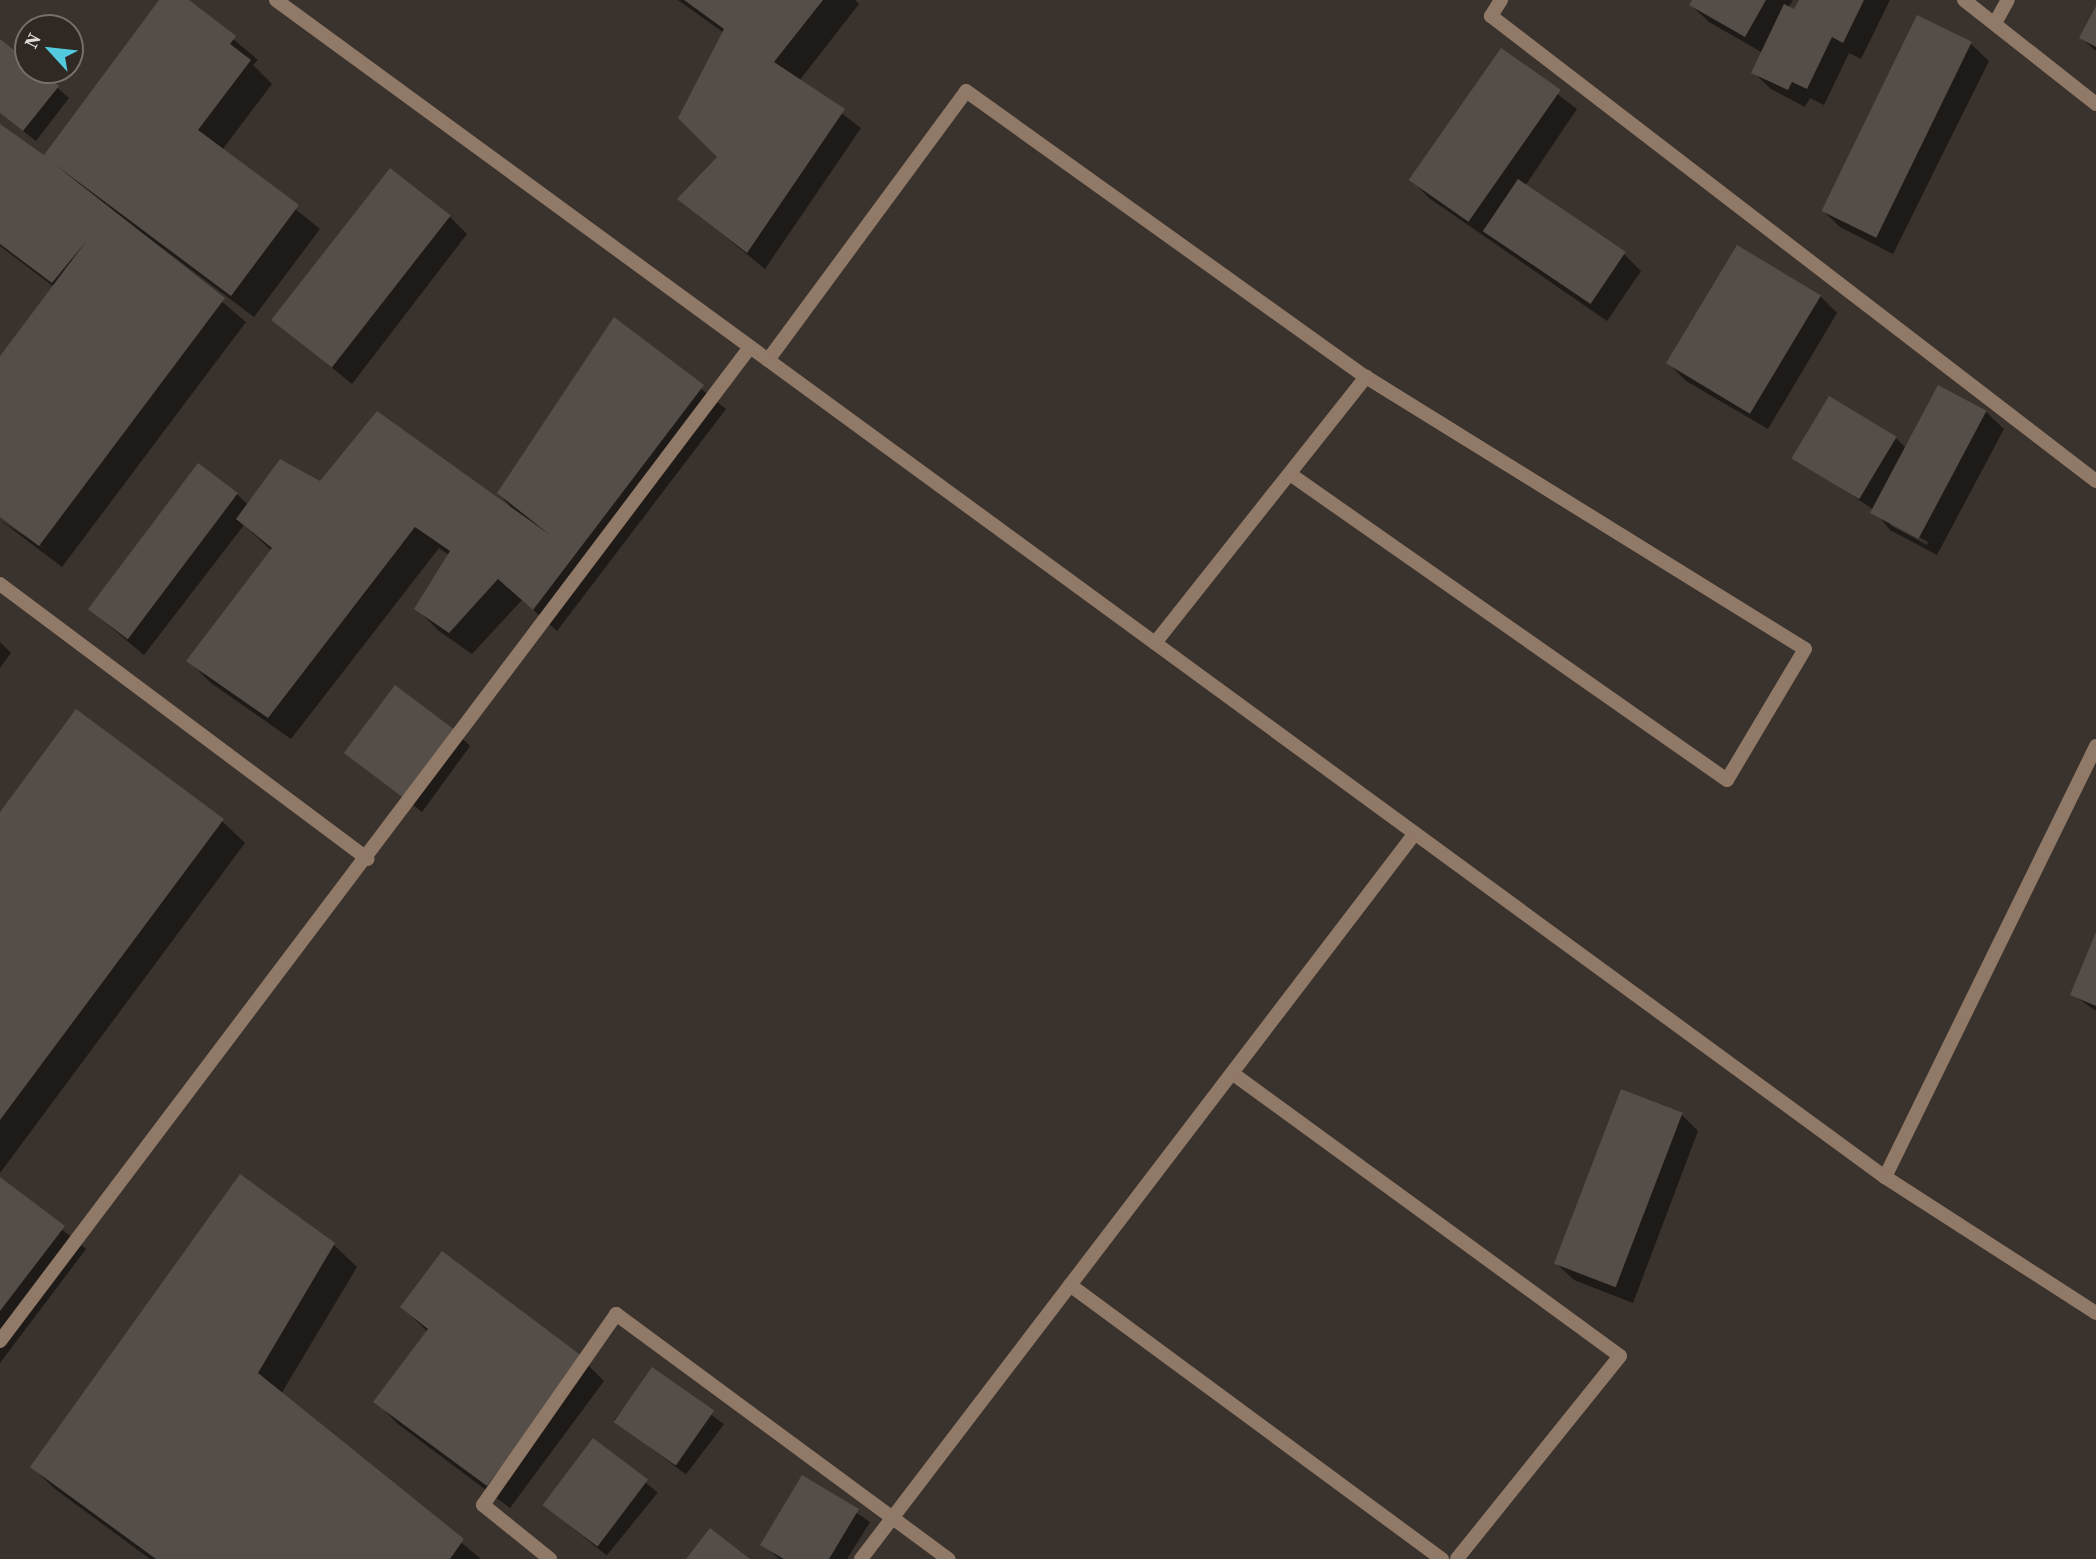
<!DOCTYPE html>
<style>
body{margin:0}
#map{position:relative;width:2096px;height:1559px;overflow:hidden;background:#39322d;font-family:"Source Serif 4",serif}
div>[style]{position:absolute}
.shadow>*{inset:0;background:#0007;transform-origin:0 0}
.building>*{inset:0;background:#554e48;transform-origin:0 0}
.minor>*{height:14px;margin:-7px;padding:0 7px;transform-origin:7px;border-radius:7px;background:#917967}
.tertiary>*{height:14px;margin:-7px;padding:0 7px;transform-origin:7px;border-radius:7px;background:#917967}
span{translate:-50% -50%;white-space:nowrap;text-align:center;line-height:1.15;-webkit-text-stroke:5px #2f2823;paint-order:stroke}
.north{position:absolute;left:14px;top:14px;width:70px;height:70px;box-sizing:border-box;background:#2f2823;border:2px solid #75706b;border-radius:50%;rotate:297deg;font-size:19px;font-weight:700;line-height:28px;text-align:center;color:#dfdbd8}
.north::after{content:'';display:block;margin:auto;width:24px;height:32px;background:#54cade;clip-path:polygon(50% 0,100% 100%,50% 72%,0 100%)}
</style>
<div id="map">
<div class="shadow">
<i style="clip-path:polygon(161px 0,186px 0,258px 60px,253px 65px,272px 84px,222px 150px,320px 229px,254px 317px,121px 217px,246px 322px,62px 567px,0 520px,47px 550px,0 515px,0 359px,54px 287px,0 246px,0 128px,69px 178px,46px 155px)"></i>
<i style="clip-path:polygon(678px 0,855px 0,859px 4px,799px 81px,861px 128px,765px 269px,679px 199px,719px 157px,724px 33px)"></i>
<i style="clip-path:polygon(1694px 0,1793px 0,1788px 8px,1795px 11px,1800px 0,1890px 0,1861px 59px,1849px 53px,1824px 105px,1810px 98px,1805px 107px,1771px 89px,1753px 72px,1763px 53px,1709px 22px,1691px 5px)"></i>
<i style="clip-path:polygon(2096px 10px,2096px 51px,2081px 38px)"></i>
<i style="clip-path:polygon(1918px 17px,1971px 44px,1989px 61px,1893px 254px,1840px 227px,1822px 210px)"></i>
<i style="clip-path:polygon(0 41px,28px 63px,28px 70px,37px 70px,69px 98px,36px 141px,0 113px)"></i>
<i style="clip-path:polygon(1501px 51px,1577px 109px,1525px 186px,1624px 254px,1641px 271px,1607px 321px,1429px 198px,1412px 180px)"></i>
<i style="clip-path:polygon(450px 217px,467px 234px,352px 384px,275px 321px)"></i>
<i style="clip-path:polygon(1820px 296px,1837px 313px,1768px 429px,1686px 381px,1669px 364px)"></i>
<i style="clip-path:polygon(614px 319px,726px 409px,557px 631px,522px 600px,472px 654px,439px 631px,416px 608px,449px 555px,439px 548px,291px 739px,211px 683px,189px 661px,272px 551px,244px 525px,144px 655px,89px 609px,237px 494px,248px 505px,320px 483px,515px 512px,499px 493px)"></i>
<i style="clip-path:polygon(evenodd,1986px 412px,2004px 429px,1937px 555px,1890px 530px,1874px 510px,1795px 458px,1896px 438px,1906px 448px,1986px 412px,1890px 521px,1928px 542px,1927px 545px,1890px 525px,1890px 521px)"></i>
<i style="clip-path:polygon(0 642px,11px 653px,0 668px)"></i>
<i style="clip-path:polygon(459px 735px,470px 746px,422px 812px,347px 753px)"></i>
<i style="clip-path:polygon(0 815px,222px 821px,245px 843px,0 1173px)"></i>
<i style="clip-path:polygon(2096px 936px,2096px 1011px,2072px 994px)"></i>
<i style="clip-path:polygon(1681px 1114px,1698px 1131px,1633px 1303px,1574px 1280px,1556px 1263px)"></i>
<i style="clip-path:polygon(240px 1176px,334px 1245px,357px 1267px,281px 1394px,481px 1559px,150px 1559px,55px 1489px,32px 1467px)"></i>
<i style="clip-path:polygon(0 1179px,86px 1249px,0 1363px)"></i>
<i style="clip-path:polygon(402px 1307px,582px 1359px,604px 1381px,510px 1508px,398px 1424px,376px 1402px,428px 1332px)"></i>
<i style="left:652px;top:1370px;width:90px;height:63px;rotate:37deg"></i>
<i style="left:594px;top:1441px;width:82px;height:81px;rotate:39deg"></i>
<i style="clip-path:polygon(803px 1477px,870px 1522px,847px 1559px,779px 1559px,763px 1544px)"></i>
</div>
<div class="building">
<i style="clip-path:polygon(159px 0,189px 0,236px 36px,230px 44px,251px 60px,198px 130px,299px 205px,231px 296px,53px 163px,225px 298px,39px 546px,0 517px,0 356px,87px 240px,52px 283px,0 244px,0 124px,44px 155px)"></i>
<i style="clip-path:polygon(684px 0,823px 0,774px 62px,845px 109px,747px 253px,677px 199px,717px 157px,678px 118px,724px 29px)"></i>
<i style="clip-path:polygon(1692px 0,1766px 0,1745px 37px,1689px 5px)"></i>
<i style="clip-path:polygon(1799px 0,1864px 0,1843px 43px,1832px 37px,1807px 89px,1792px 82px,1788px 90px,1751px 73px,1784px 4px,1794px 9px)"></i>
<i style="clip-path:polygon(2096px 6px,2096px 47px,2079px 38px)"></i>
<i style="left:1917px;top:15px;width:61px;height:218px;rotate:26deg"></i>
<i style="clip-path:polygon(0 39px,28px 61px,28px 70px,39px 70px,59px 86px,23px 131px,0 113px)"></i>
<i style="left:1501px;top:48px;width:73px;height:161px;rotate:35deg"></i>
<i style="left:390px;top:168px;width:77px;height:193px;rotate:38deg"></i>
<i style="left:1518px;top:179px;width:130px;height:63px;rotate:34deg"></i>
<i style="left:1737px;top:245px;width:98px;height:138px;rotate:31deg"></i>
<i style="clip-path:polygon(614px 317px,704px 385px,533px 610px,498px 579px,449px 633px,414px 609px,450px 551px,415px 527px,268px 718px,186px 661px,272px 548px,236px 519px,280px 459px,320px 481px,377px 411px,550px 535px,497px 493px)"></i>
<i style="left:1938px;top:385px;width:55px;height:145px;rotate:28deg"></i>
<i style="left:1829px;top:396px;width:79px;height:73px;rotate:31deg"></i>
<i style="left:198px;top:463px;width:50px;height:183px;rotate:37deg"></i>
<i style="left:395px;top:685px;width:81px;height:85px;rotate:37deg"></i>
<i style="clip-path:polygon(76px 709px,224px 819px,0 1120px,0 812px)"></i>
<i style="clip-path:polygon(2096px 932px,2096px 1006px,2070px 995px)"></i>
<i style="left:1621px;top:1089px;width:66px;height:187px;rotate:21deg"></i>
<i style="clip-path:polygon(240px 1174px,335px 1243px,258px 1373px,464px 1539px,450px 1559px,156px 1559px,30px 1467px)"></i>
<i style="clip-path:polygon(0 1177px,65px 1226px,0 1311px)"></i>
<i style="clip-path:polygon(442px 1251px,583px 1357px,487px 1486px,373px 1402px,428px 1329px,400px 1307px)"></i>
<i style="left:652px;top:1367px;width:76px;height:67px;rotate:35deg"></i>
<i style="left:593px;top:1438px;width:69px;height:84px;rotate:37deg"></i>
<i style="clip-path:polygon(802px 1475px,859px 1509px,829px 1559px,784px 1559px,760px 1545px)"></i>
<i style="clip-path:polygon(710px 1528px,750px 1559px,686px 1559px)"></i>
</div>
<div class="minor">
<i style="left:1501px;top:0;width:19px;rotate:122deg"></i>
<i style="left:1491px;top:16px;width:763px;rotate:37.55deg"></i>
<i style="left:1964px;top:0;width:168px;rotate:38.2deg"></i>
<i style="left:1995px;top:23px;width:26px;rotate:-61deg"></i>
<i style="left:768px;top:360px;width:334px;rotate:-53.6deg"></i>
<i style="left:966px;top:91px;width:492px;rotate:35.6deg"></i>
<i style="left:1366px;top:377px;width:516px;rotate:31.78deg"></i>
<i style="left:1805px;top:649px;width:152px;rotate:120.8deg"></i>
<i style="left:1727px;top:780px;width:533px;rotate:-145deg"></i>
<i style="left:1155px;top:643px;width:340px;rotate:-51.6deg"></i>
<i style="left:1232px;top:1073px;width:480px;rotate:36.1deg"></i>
<i style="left:1620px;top:1356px;width:260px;rotate:128.8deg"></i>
<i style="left:1885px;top:1177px;width:480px;rotate:-63.9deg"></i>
<i style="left:1070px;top:1285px;width:462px;rotate:36.4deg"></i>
<i style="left:0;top:1341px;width:1245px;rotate:-52.96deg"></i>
<i style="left:550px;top:1559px;width:86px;rotate:-141.1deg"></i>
<i style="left:483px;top:1505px;width:233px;rotate:-55.1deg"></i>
<i style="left:616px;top:1314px;width:413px;rotate:36.4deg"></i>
<i style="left:861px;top:1559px;width:913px;rotate:-52.65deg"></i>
</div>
<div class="tertiary">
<i style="left:276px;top:0;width:1994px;rotate:36.19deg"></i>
<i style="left:1885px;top:1177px;width:251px;rotate:32.8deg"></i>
<i style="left:0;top:584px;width:459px;rotate:36.8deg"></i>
</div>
<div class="north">N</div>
</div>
